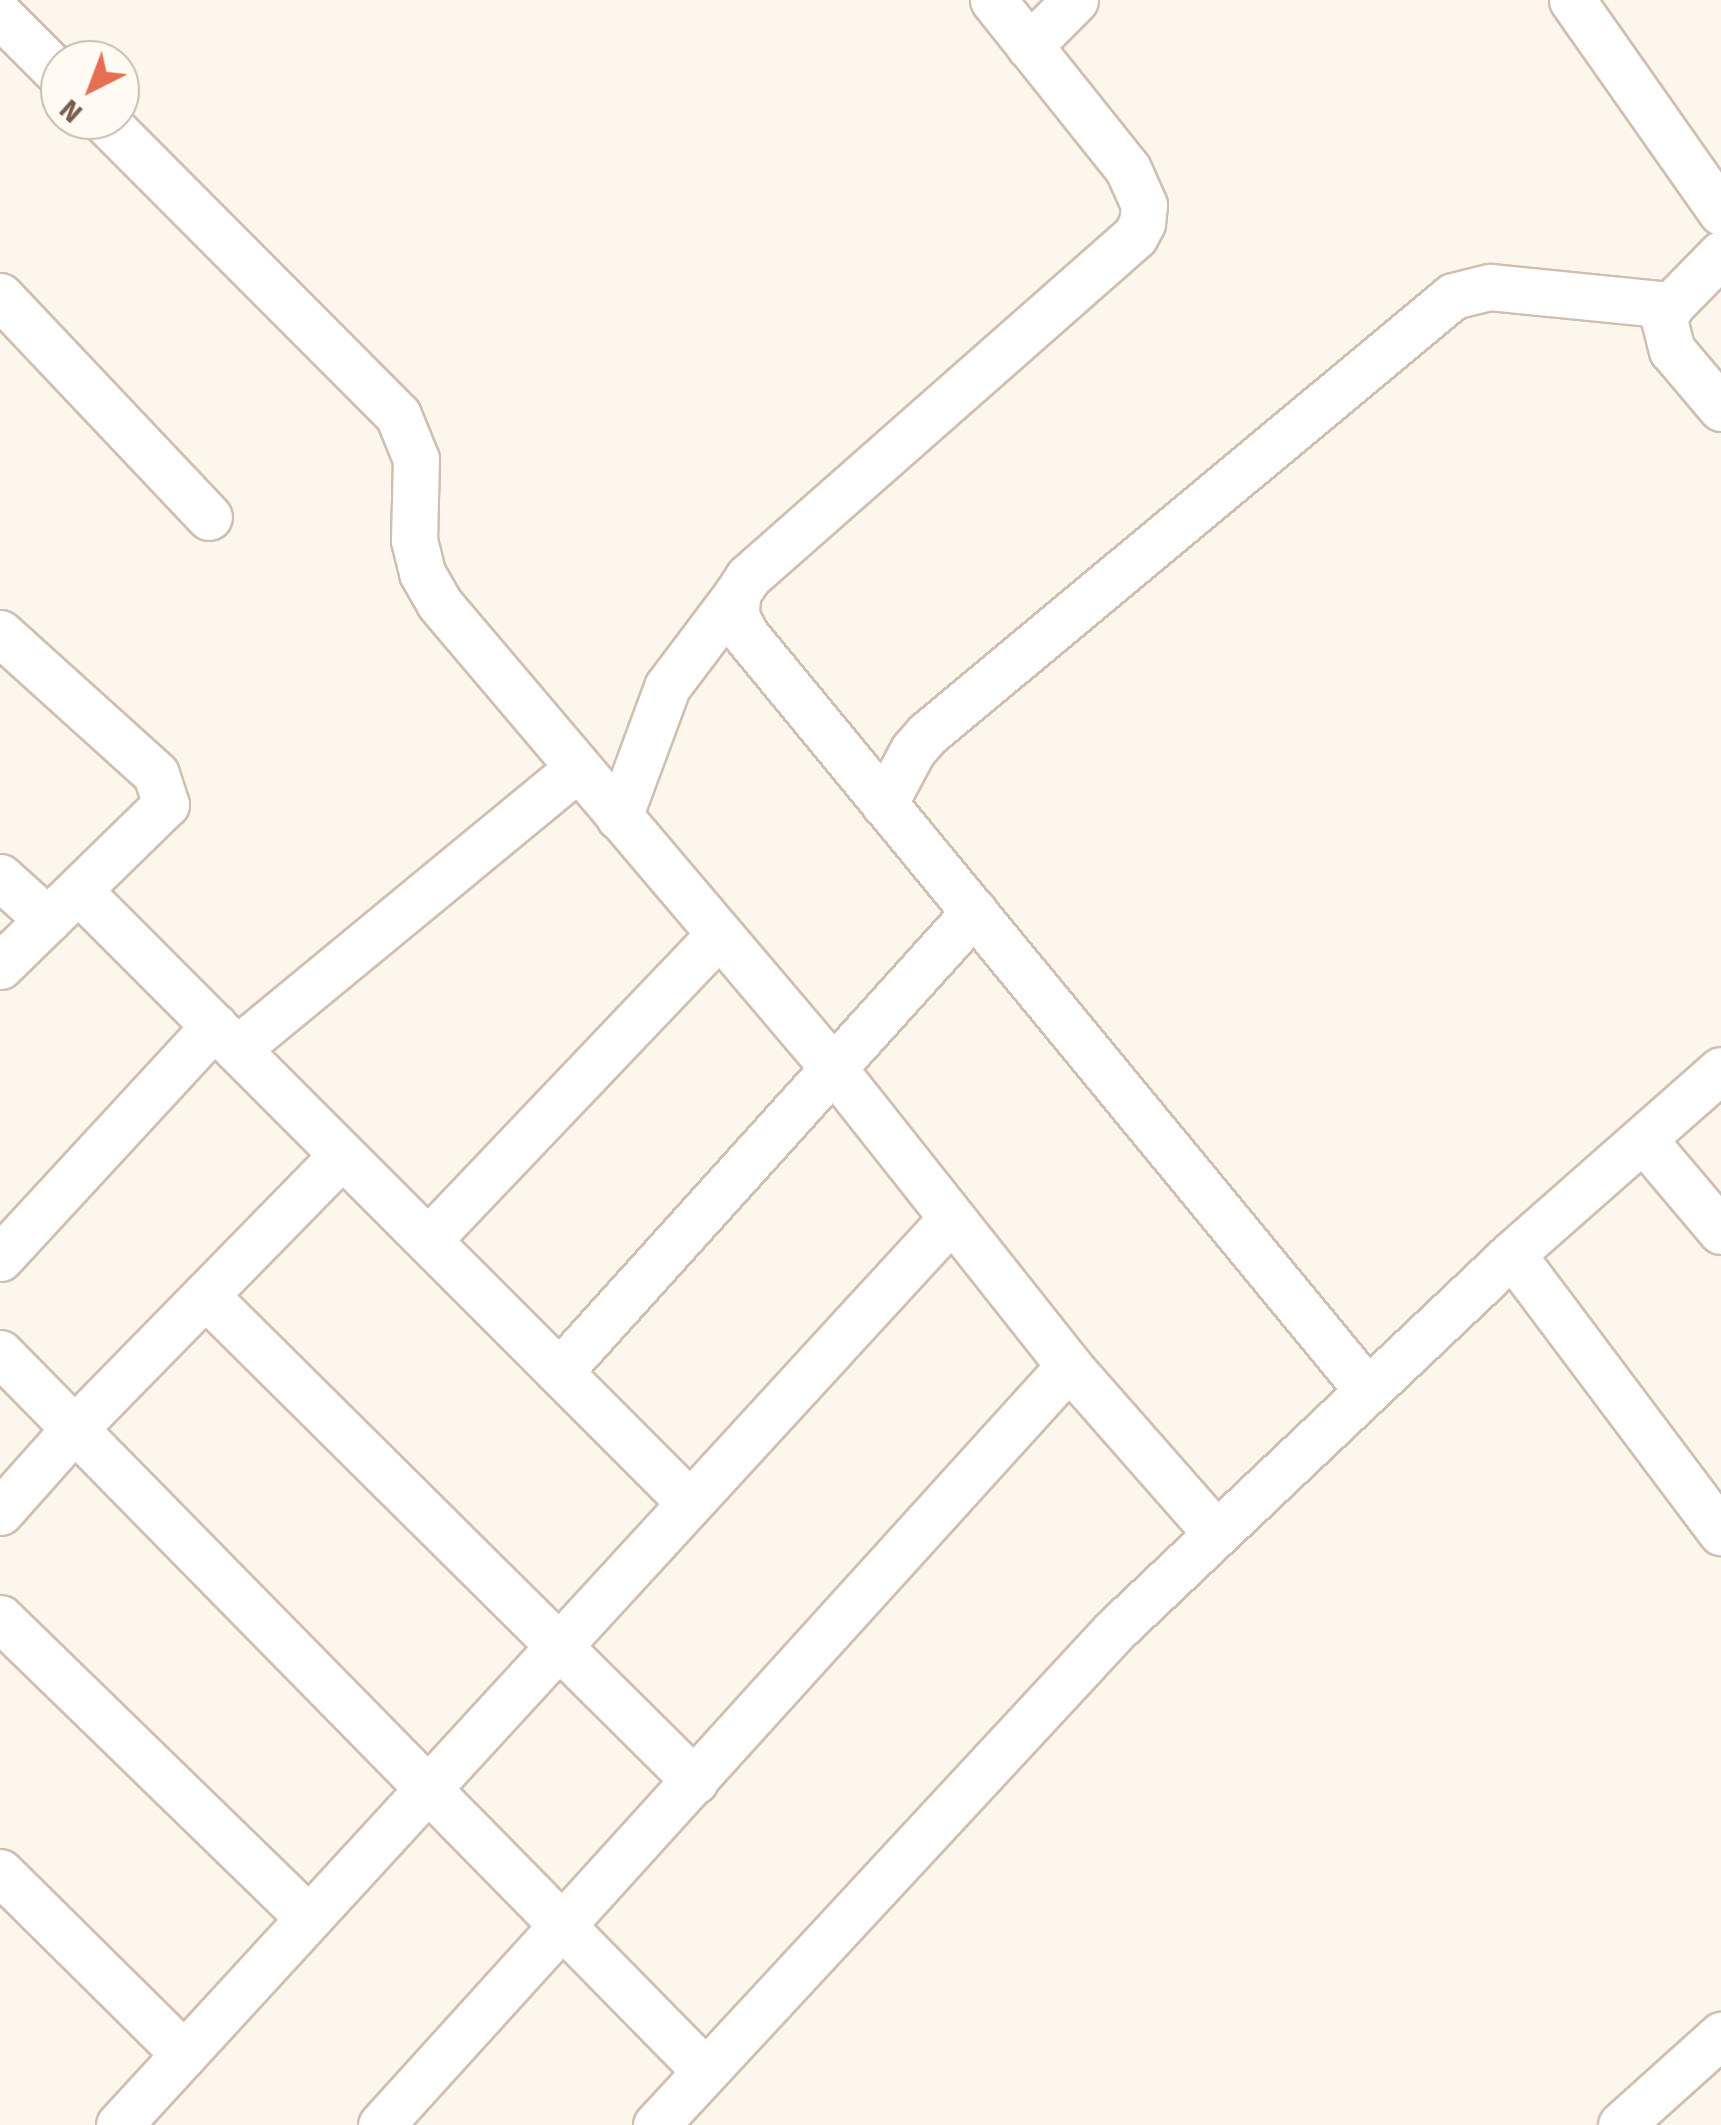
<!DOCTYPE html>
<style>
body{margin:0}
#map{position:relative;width:1721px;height:2125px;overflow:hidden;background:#fdf6ec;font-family:"Fira Sans",sans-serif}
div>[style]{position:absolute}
.roads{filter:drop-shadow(2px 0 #d1beb0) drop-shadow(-2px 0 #d1beb0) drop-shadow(0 2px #d1beb0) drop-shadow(0 -2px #d1beb0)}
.street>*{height:45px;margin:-22.5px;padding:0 22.5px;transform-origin:22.5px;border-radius:22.5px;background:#fff}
span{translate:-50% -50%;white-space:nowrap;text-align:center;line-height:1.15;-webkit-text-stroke:9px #fffaf3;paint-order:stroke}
.north{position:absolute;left:40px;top:40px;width:100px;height:100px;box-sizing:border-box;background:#fffaf3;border:2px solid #cabbb1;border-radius:50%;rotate:222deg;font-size:28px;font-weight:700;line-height:40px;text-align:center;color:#7a5c4d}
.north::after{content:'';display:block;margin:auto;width:35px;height:45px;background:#e76f51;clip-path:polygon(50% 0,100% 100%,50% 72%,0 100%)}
</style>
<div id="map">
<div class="roads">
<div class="street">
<i style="left:993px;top:0;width:216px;rotate:51.4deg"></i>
<i style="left:1128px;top:169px;width:39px;rotate:66deg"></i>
<i style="left:1144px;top:205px;width:18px;rotate:96deg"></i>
<i style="left:1142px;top:223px;width:15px;rotate:118deg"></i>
<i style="left:1135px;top:236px;width:516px;rotate:138.62deg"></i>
<i style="left:748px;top:577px;width:20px;rotate:123deg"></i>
<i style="left:737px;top:594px;width:22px;rotate:93deg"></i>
<i style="left:736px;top:616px;width:20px;rotate:63deg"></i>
<i style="left:745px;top:634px;width:980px;rotate:50.55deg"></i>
<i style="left:1572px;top:0;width:259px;rotate:54.9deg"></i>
<i style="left:0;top:15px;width:85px;rotate:45deg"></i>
<i style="left:1029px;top:46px;width:65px;rotate:-45deg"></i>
<i style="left:104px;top:120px;width:416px;rotate:45.1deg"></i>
<i style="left:398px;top:415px;width:48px;rotate:67.8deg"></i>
<i style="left:416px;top:459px;width:81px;rotate:91.4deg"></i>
<i style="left:414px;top:540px;width:34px;rotate:76deg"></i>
<i style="left:422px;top:573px;width:34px;rotate:60deg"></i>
<i style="left:439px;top:603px;width:611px;rotate:49.71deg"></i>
<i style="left:834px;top:1069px;width:379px;rotate:51.6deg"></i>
<i style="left:1069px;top:1366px;width:221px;rotate:48.7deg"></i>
<i style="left:1721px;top:254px;width:71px;rotate:134.4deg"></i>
<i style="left:1671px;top:305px;width:16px;rotate:117deg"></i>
<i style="left:1664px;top:319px;width:32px;rotate:76deg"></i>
<i style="left:1672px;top:350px;width:76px;rotate:49.8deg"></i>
<i style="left:0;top:296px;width:304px;rotate:46.6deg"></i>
<i style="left:0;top:633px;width:210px;rotate:42.1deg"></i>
<i style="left:156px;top:774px;width:32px;rotate:72deg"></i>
<i style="left:166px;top:804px;width:232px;rotate:135.7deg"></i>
<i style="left:884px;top:804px;width:61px;rotate:-61.8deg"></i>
<i style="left:913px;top:750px;width:21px;rotate:-49deg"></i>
<i style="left:927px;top:734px;width:684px;rotate:-39.78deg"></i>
<i style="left:1453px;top:296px;width:38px;rotate:-14deg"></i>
<i style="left:1490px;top:287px;width:182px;rotate:5.7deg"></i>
<i style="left:619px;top:817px;width:139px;rotate:-69.7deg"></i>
<i style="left:667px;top:687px;width:116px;rotate:-53deg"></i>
<i style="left:0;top:877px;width:64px;rotate:41.9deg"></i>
<i style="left:79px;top:891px;width:863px;rotate:45.05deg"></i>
<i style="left:237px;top:1049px;width:442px;rotate:-39.5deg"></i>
<i style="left:1644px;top:1140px;width:119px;rotate:49.8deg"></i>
<i style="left:428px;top:1240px;width:422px;rotate:-46.4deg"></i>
<i style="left:1512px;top:1254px;width:348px;rotate:53.1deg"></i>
<i style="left:0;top:1258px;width:316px;rotate:-47.3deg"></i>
<i style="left:205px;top:1295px;width:690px;rotate:44.77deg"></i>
<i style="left:0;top:1353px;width:1005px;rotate:45.52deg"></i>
<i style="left:559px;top:1372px;width:620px;rotate:-47.94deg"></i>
<i style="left:0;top:1512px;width:111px;rotate:-48.3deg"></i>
<i style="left:74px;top:1429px;width:383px;rotate:-45.6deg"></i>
<i style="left:0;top:1618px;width:429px;rotate:44.2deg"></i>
<i style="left:0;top:1872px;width:259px;rotate:44.7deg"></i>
<i style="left:119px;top:2125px;width:1229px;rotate:-47.44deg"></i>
<i style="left:381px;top:2125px;width:1024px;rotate:-47.81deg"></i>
<i style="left:656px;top:2125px;width:675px;rotate:-47.16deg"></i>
<i style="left:1115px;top:1630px;width:547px;rotate:-43.44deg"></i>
<i style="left:1512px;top:1254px;width:278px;rotate:-41.4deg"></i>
<i style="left:1621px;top:2125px;width:135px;rotate:-42deg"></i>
</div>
</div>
<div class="north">N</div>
</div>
